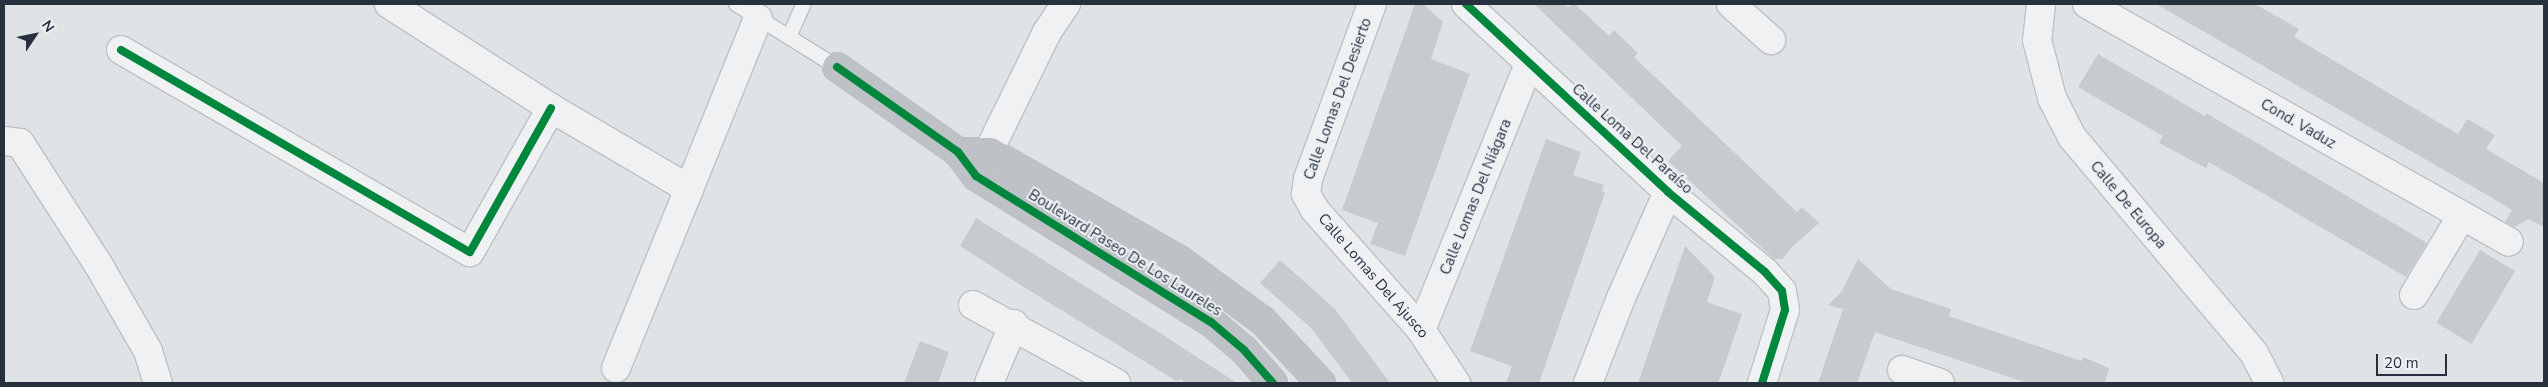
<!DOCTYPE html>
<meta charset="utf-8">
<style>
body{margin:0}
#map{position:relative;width:2548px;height:387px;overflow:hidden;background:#e0e3e6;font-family:"Nunito Sans",sans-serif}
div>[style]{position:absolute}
.building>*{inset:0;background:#c8cbce;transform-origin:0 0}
.roads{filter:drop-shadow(1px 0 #bec1c4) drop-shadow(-1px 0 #bec1c4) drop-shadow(0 1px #bec1c4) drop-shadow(0 -1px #bec1c4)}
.lane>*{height:14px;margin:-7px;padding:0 7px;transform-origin:7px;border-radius:7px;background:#f0f1f2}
.street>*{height:28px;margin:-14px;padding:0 14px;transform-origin:14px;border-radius:14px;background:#f0f1f2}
.secondary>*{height:28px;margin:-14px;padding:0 14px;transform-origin:14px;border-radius:14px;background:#bec1c5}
.cycleway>*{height:8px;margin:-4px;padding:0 4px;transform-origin:4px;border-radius:4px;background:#00873e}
span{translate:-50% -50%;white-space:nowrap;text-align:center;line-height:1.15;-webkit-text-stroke:4px #edf1f5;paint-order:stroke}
.street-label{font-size:15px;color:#27313e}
.frame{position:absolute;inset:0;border:5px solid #27313e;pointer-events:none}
.north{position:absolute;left:10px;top:10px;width:50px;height:50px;-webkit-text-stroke:4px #edf1f5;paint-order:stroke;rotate:56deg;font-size:14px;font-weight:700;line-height:20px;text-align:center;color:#27313e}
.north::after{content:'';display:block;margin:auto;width:18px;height:22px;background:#27313e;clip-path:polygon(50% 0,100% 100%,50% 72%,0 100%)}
.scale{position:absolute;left:2376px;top:354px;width:71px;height:22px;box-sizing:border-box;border:2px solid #27313e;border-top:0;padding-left:6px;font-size:15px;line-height:18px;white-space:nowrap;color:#27313e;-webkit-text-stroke:4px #edf1f5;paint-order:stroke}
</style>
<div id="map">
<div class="building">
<i style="clip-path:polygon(1415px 4px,1423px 4px,1443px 22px,1431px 59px,1470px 74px,1405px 256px,1370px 244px,1378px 223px,1342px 210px)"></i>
<i style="clip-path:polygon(1534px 4px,1565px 4px,1568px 7px,1575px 4px,1609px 36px,1614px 30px,1638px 53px,1634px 57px,1797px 212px,1802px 207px,1819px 223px,1791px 248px,1783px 259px,1774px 259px,1668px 161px,1682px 146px)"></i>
<i style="clip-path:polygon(2156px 4px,2255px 4px,2299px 29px,2294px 37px,2458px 134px,2467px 119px,2495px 135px,2486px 149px,2544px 183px,2544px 227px,2529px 219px,2514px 227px,2505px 222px,2512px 210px,2494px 199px)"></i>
<i style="clip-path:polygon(2098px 54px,2205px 116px,2206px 113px,2427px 243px,2406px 277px,2209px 162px,2206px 168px,2159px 143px,2163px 136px,2078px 87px)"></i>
<i style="clip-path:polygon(1546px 139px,1581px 152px,1573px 175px,1604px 185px,1602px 191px,1605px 193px,1539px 383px,1506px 383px,1512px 366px,1470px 351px)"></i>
<i style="clip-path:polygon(976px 218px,1160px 333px,1237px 383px,1186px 383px,1180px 379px,1178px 382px,1019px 284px,960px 246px)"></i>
<i style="clip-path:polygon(1685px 246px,1715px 277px,1707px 302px,1742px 314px,1723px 370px,1718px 383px,1638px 383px)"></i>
<i style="left:2480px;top:250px;width:41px;height:85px;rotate:31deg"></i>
<i style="clip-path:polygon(1858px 259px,1891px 289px,1951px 309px,1949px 316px,2081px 361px,2083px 357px,2109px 368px,2105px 383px,2027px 383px,1875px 332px,1857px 383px,1818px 383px,1843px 309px,1828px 305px,1842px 291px)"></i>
<i style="clip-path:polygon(1280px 260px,1335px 309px,1390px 383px,1352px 383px,1312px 329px,1260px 283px)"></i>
<i style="clip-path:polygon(920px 341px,949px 352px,938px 383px,904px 383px)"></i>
</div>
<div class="roads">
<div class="lane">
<i style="left:736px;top:4px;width:119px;rotate:32deg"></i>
<i style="left:789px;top:37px;width:36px;rotate:-66deg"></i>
</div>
<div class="street">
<i style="left:389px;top:4px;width:193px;rotate:32.7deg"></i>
<i style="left:551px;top:108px;width:160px;rotate:30.4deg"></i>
<i style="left:689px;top:189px;width:184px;rotate:-68deg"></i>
<i style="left:1372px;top:4px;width:186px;rotate:110.1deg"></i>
<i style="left:1308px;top:179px;width:15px;rotate:98deg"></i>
<i style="left:1306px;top:194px;width:18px;rotate:61deg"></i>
<i style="left:1315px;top:210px;width:160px;rotate:48.5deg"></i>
<i style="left:1421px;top:330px;width:64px;rotate:56.6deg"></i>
<i style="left:1466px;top:4px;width:276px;rotate:42.9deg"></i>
<i style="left:1668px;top:192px;width:126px;rotate:39.5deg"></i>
<i style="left:1765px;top:272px;width:25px;rotate:48deg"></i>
<i style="left:1782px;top:291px;width:19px;rotate:81deg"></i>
<i style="left:1785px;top:310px;width:77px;rotate:107.5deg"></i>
<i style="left:1731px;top:4px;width:54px;rotate:42deg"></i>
<i style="left:2041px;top:4px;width:36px;rotate:96deg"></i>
<i style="left:2037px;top:40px;width:60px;rotate:75.5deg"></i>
<i style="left:2052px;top:98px;width:44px;rotate:62.9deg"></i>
<i style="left:2072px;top:137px;width:282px;rotate:49.9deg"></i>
<i style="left:2254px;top:353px;width:34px;rotate:63deg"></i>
<i style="left:2087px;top:4px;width:484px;rotate:29.4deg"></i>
<i style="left:121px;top:50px;width:403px;rotate:30.1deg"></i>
<i style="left:470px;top:252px;width:165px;rotate:-60.6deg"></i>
<i style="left:4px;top:141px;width:16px;rotate:7deg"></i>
<i style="left:20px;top:143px;width:144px;rotate:57.2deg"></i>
<i style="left:98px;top:264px;width:100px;rotate:60.1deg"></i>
<i style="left:148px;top:351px;width:34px;rotate:73deg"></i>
<i style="left:978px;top:173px;width:157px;rotate:-63.9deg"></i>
<i style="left:1047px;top:32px;width:34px;rotate:-56deg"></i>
<i style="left:2414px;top:295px;width:91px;rotate:-58.9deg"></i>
<i style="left:973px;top:305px;width:163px;rotate:28.6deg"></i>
<i style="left:1421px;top:330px;width:287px;rotate:-67.9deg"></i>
<i style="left:616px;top:368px;width:193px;rotate:-67.8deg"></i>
<i style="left:1902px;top:370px;width:40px;rotate:18.9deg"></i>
<i style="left:989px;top:383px;width:64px;rotate:-67deg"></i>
<i style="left:1588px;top:383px;width:91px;rotate:-68.8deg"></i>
<i style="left:1621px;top:298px;width:116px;rotate:-66.1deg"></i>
</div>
<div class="secondary">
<i style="left:837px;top:67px;width:148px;rotate:35.1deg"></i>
<i style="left:958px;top:152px;width:30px;rotate:53deg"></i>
<i style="left:976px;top:176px;width:277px;rotate:31.9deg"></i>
<i style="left:1211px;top:322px;width:43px;rotate:40.3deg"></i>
<i style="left:1244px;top:350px;width:44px;rotate:48.7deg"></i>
<i style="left:958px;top:152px;width:32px"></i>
<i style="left:990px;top:152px;width:220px;rotate:29.7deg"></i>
<i style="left:1181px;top:261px;width:102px;rotate:36.2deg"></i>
<i style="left:1263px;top:321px;width:85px;rotate:46.9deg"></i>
</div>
</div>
<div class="cycleway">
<i style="left:1466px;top:4px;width:276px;rotate:42.9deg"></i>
<i style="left:1668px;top:192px;width:126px;rotate:39.5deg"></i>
<i style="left:1765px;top:272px;width:25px;rotate:48deg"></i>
<i style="left:1782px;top:291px;width:19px;rotate:81deg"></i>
<i style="left:1785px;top:310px;width:77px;rotate:107.5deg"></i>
<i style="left:121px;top:50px;width:403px;rotate:30.1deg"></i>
<i style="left:470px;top:252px;width:165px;rotate:-60.6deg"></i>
<i style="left:837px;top:67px;width:148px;rotate:35.1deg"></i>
<i style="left:958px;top:152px;width:30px;rotate:53deg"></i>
<i style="left:976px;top:176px;width:277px;rotate:31.9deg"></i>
<i style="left:1211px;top:322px;width:43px;rotate:40.3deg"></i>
<i style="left:1244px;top:350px;width:44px;rotate:48.7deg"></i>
</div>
<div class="street-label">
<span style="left:1338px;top:99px;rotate:-70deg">Calle Lomas Del Desierto</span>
<span style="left:2298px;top:124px;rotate:30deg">Cond. Vaduz</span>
<span style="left:1632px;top:139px;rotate:42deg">Calle Loma Del Paraíso</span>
<span style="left:1476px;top:197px;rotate:-68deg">Calle Lomas Del Niágara</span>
<span style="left:2128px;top:205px;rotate:50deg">Calle De Europa</span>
<span style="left:1125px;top:253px;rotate:32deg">Boulevard Paseo De Los Laureles</span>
<span style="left:1373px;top:276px;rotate:49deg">Calle Lomas Del Ajusco</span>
</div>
<div class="frame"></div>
<div class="north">N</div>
<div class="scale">20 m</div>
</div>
